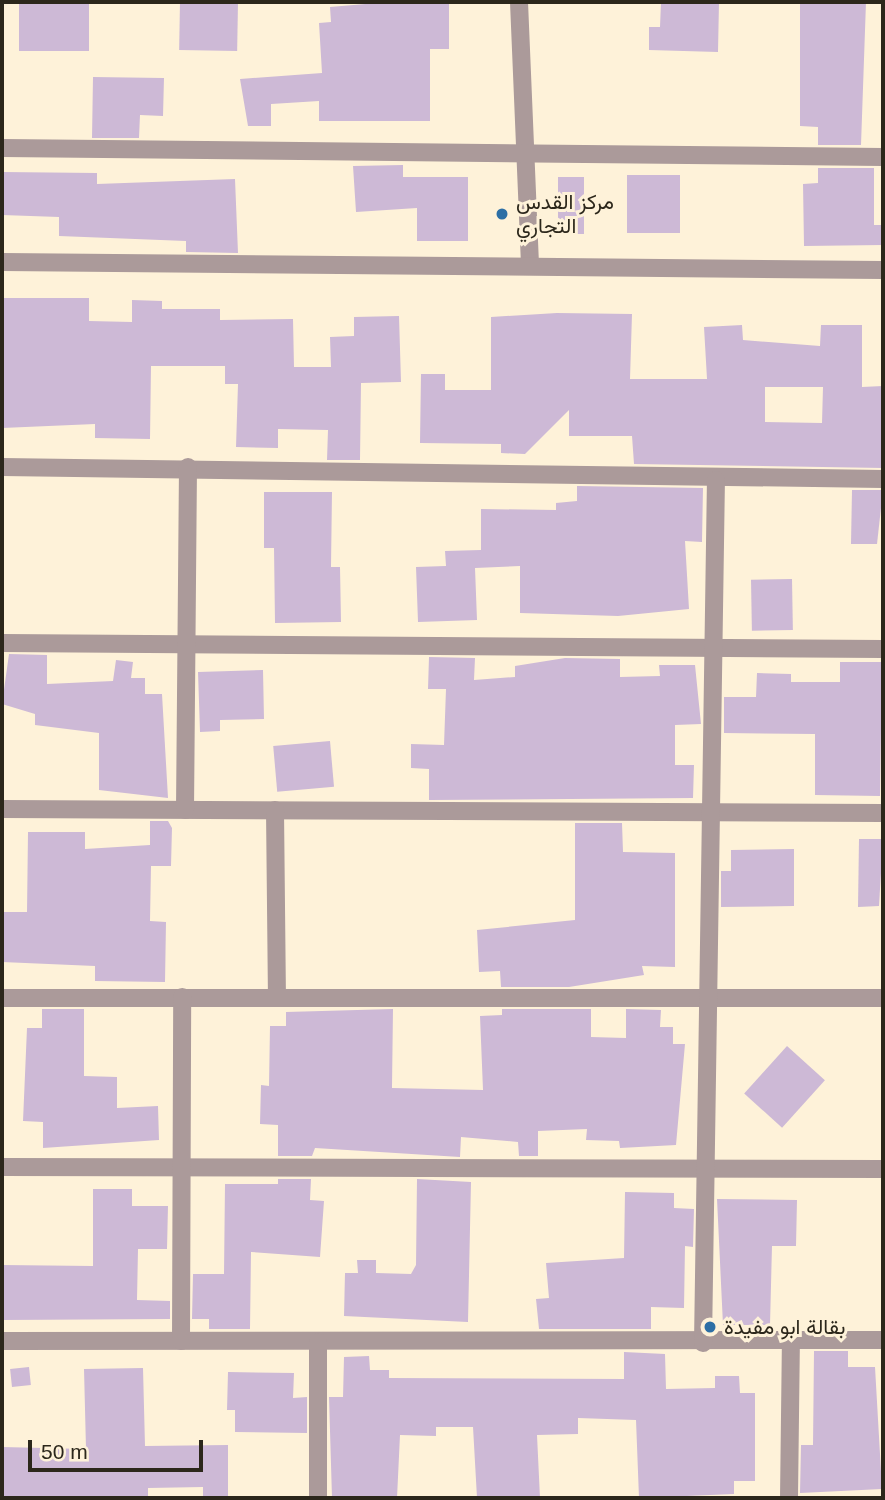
<!DOCTYPE html>
<meta charset="utf-8">
<style>
body{margin:0}
#map{position:relative;width:885px;height:1500px;overflow:hidden;background:#fef2d9;font-family:Helvetica,Vazirmatn,sans-serif}
div>[style]{position:absolute}
.building>*{inset:0;background:#cdb9d6;transform-origin:0 0}
.minor>*{height:18px;margin:-9px;padding:0 9px;transform-origin:9px;border-radius:9px;background:#ab9a9a}
.tertiary>*{height:18px;margin:-9px;padding:0 9px;transform-origin:9px;border-radius:9px;background:#ab9a9a}
.dots>*{width:19px;height:19px;translate:-50% -50%;box-sizing:border-box;border:4px solid #fef2d9;border-radius:50%}
span{translate:-50% -50%;white-space:nowrap;text-align:center;line-height:1.15;-webkit-text-stroke:6px #fef2d9;paint-order:stroke}
.poi-label{font-size:21px;color:#2c271b}
.left{translate:0 -50%;text-align:left}
.frame{position:absolute;inset:0;border:4px solid #2c271b;pointer-events:none}
.scale{position:absolute;left:28px;top:1440px;width:175px;height:32px;box-sizing:border-box;border:4px solid #2c271b;border-top:0;padding-left:9px;font-size:21px;line-height:24px;white-space:nowrap;color:#2c271b;-webkit-text-stroke:5px #fef2d9;paint-order:stroke}
</style>
<div id="map">
<div class="building">
<i style="left:19px;top:2px;width:70px;height:49px"></i>
<i style="left:238px;top:2px;width:49px;height:58px;rotate:91deg"></i>
<i style="clip-path:polygon(389px 2px,449px 2px,449px 49px,430px 49px,430px 121px,319px 121px,319px 101px,271px 104px,271px 126px,248px 126px,240px 79px,322px 73px,319px 23px,331px 22px,330px 7px)"></i>
<i style="clip-path:polygon(661px 2px,719px 2px,718px 52px,649px 50px,649px 27px,660px 27px)"></i>
<i style="clip-path:polygon(800px 2px,866px 2px,861px 145px,818px 145px,818px 127px,800px 126px)"></i>
<i style="clip-path:polygon(93px 77px,164px 78px,163px 116px,140px 115px,139px 138px,92px 138px)"></i>
<i style="clip-path:polygon(403px 165px,403px 177px,468px 177px,468px 241px,417px 241px,417px 208px,356px 212px,353px 166px)"></i>
<i style="clip-path:polygon(818px 168px,874px 168px,874px 225px,883px 225px,883px 245px,804px 246px,803px 184px,818px 183px)"></i>
<i style="clip-path:polygon(2px 172px,97px 173px,97px 184px,235px 179px,238px 253px,186px 252px,186px 241px,59px 236px,59px 217px,2px 215px)"></i>
<i style="left:627px;top:175px;width:53px;height:58px"></i>
<i style="left:558px;top:177px;width:26px;height:57px"></i>
<i style="clip-path:polygon(2px 298px,89px 298px,89px 321px,132px 322px,132px 300px,162px 301px,162px 309px,220px 309px,220px 320px,293px 319px,294px 367px,331px 367px,330px 337px,354px 336px,354px 317px,399px 316px,401px 382px,361px 383px,360px 460px,327px 460px,328px 430px,278px 429px,278px 448px,236px 447px,238px 384px,225px 384px,225px 366px,151px 366px,150px 439px,95px 438px,95px 424px,2px 428px)"></i>
<i style="clip-path:polygon(evenodd,557px 313px,632px 314px,630px 379px,707px 379px,704px 327px,742px 325px,743px 340px,820px 346px,821px 325px,862px 325px,862px 387px,883px 386px,883px 468px,634px 464px,632px 436px,569px 436px,569px 410px,525px 454px,501px 453px,501px 444px,420px 443px,421px 374px,445px 374px,445px 390px,491px 390px,491px 317px,557px 313px,765px 387px,823px 387px,822px 423px,765px 422px,765px 387px)"></i>
<i style="clip-path:polygon(577px 486px,703px 488px,702px 542px,685px 541px,689px 609px,618px 616px,520px 613px,520px 566px,475px 568px,477px 620px,418px 622px,416px 567px,446px 566px,445px 551px,481px 550px,481px 509px,556px 510px,556px 503px,577px 501px)"></i>
<i style="clip-path:polygon(852px 490px,883px 490px,877px 544px,851px 544px)"></i>
<i style="clip-path:polygon(264px 492px,332px 492px,331px 567px,340px 567px,341px 622px,275px 623px,274px 548px,264px 548px)"></i>
<i style="left:792px;top:579px;width:51px;height:41px;rotate:89deg"></i>
<i style="clip-path:polygon(9px 654px,47px 655px,47px 684px,113px 681px,116px 660px,133px 662px,131px 678px,145px 678px,145px 694px,162px 694px,168px 798px,99px 790px,99px 733px,35px 725px,35px 714px,2px 704px)"></i>
<i style="clip-path:polygon(429px 657px,475px 658px,474px 680px,515px 677px,515px 666px,565px 658px,620px 659px,620px 677px,660px 676px,659px 665px,695px 665px,701px 724px,675px 725px,675px 765px,694px 765px,693px 798px,429px 800px,429px 769px,411px 768px,411px 744px,444px 745px,446px 689px,428px 689px)"></i>
<i style="clip-path:polygon(840px 662px,882px 662px,880px 796px,815px 795px,815px 734px,724px 733px,724px 697px,756px 697px,757px 673px,791px 674px,791px 682px,840px 682px)"></i>
<i style="clip-path:polygon(263px 670px,264px 719px,220px 720px,220px 731px,200px 732px,198px 672px)"></i>
<i style="left:330px;top:741px;width:46px;height:57px;rotate:85deg"></i>
<i style="clip-path:polygon(150px 821px,168px 821px,172px 828px,171px 866px,151px 866px,150px 921px,166px 922px,165px 982px,95px 981px,95px 966px,2px 962px,2px 912px,27px 912px,28px 832px,85px 832px,85px 849px,150px 845px)"></i>
<i style="clip-path:polygon(575px 823px,622px 823px,623px 852px,675px 853px,675px 967px,642px 966px,644px 975px,569px 987px,501px 987px,500px 971px,479px 972px,477px 930px,575px 920px)"></i>
<i style="clip-path:polygon(859px 839px,883px 839px,879px 906px,858px 907px)"></i>
<i style="clip-path:polygon(794px 849px,794px 906px,721px 907px,721px 871px,731px 871px,731px 850px)"></i>
<i style="clip-path:polygon(42px 1009px,84px 1009px,84px 1076px,117px 1077px,117px 1108px,158px 1106px,159px 1140px,43px 1148px,43px 1122px,23px 1121px,27px 1028px,42px 1028px)"></i>
<i style="clip-path:polygon(393px 1009px,392px 1088px,483px 1090px,480px 1016px,502px 1015px,502px 1009px,591px 1009px,591px 1037px,626px 1038px,626px 1009px,661px 1010px,660px 1027px,673px 1027px,673px 1044px,685px 1044px,676px 1145px,620px 1148px,619px 1141px,586px 1140px,587px 1129px,538px 1131px,538px 1156px,519px 1156px,518px 1142px,461px 1137px,460px 1157px,315px 1148px,312px 1156px,278px 1156px,278px 1125px,260px 1124px,261px 1085px,269px 1086px,270px 1026px,286px 1026px,286px 1012px)"></i>
<i style="left:787px;top:1046px;width:51px;height:64px;rotate:42deg"></i>
<i style="clip-path:polygon(278px 1179px,311px 1179px,310px 1200px,324px 1201px,320px 1257px,251px 1252px,250px 1329px,209px 1329px,209px 1319px,192px 1319px,193px 1274px,224px 1274px,225px 1184px,278px 1184px)"></i>
<i style="clip-path:polygon(417px 1179px,471px 1182px,468px 1322px,344px 1316px,345px 1273px,358px 1273px,357px 1260px,376px 1260px,376px 1273px,411px 1274px,416px 1265px)"></i>
<i style="clip-path:polygon(93px 1189px,132px 1189px,132px 1206px,168px 1206px,167px 1249px,138px 1249px,137px 1300px,170px 1301px,170px 1319px,2px 1320px,2px 1265px,93px 1266px)"></i>
<i style="clip-path:polygon(625px 1192px,674px 1193px,674px 1208px,694px 1209px,693px 1247px,685px 1246px,684px 1308px,651px 1307px,651px 1329px,539px 1329px,536px 1299px,549px 1298px,546px 1263px,624px 1258px)"></i>
<i style="clip-path:polygon(717px 1199px,797px 1200px,796px 1246px,772px 1246px,770px 1325px,723px 1325px)"></i>
<i style="clip-path:polygon(814px 1351px,848px 1351px,848px 1367px,875px 1367px,882px 1489px,800px 1493px,801px 1445px,813px 1445px)"></i>
<i style="clip-path:polygon(624px 1352px,665px 1354px,666px 1389px,715px 1388px,715px 1376px,739px 1376px,740px 1393px,755px 1393px,755px 1481px,734px 1481px,734px 1494px,639px 1498px,636px 1420px,578px 1418px,578px 1434px,537px 1435px,540px 1498px,477px 1498px,473px 1427px,436px 1427px,436px 1436px,400px 1435px,397px 1498px,332px 1498px,329px 1397px,343px 1397px,344px 1357px,369px 1356px,370px 1370px,389px 1370px,389px 1378px,624px 1379px)"></i>
<i style="left:29px;top:1367px;width:18px;height:19px;rotate:84deg"></i>
<i style="clip-path:polygon(143px 1368px,145px 1446px,228px 1445px,228px 1498px,203px 1498px,203px 1487px,148px 1488px,148px 1498px,2px 1498px,2px 1447px,86px 1449px,84px 1369px)"></i>
<i style="clip-path:polygon(228px 1372px,294px 1373px,293px 1398px,307px 1397px,307px 1433px,235px 1432px,235px 1410px,227px 1410px)"></i>
</div>
<div class="minor">
<i style="left:519px;top:2px;width:264px;rotate:87.6deg"></i>
<i style="left:2px;top:148px;width:881px;rotate:0.59deg"></i>
<i style="left:2px;top:467px;width:881px;rotate:0.78deg"></i>
<i style="left:2px;top:643px;width:881px;rotate:0.39deg"></i>
<i style="left:2px;top:809px;width:881px;rotate:0.26deg"></i>
<i style="left:185px;top:810px;width:343px;rotate:-89.5deg"></i>
<i style="left:275px;top:810px;width:187px;rotate:89.4deg"></i>
<i style="left:2px;top:998px;width:881px"></i>
<i style="left:2px;top:1167px;width:881px;rotate:0.13deg"></i>
<i style="left:2px;top:1341px;width:881px;rotate:-0.07deg"></i>
<i style="left:181px;top:1341px;width:344px;rotate:-89.8deg"></i>
<i style="left:703px;top:1343px;width:863px;rotate:-89.14deg"></i>
<i style="left:318px;top:1498px;width:156px;rotate:-90deg"></i>
<i style="left:789px;top:1498px;width:155px;rotate:-89.3deg"></i>
</div>
<div class="tertiary">
<i style="left:2px;top:262px;width:881px;rotate:0.52deg"></i>
</div>
<div class="dots">
<i style="left:502px;top:214px;background:#2d6fa5"></i>
<i style="left:710px;top:1327px;background:#2d6fa5"></i>
</div>
<div class="poi-label">
<span class="left" style="left:516px;top:214px">مركز القدس<br>التجاري</span>
<span class="left" style="left:724px;top:1327px">بقالة ابو مفيدة</span>
</div>
<div class="frame"></div>
<div class="scale">50 m</div>
</div>
